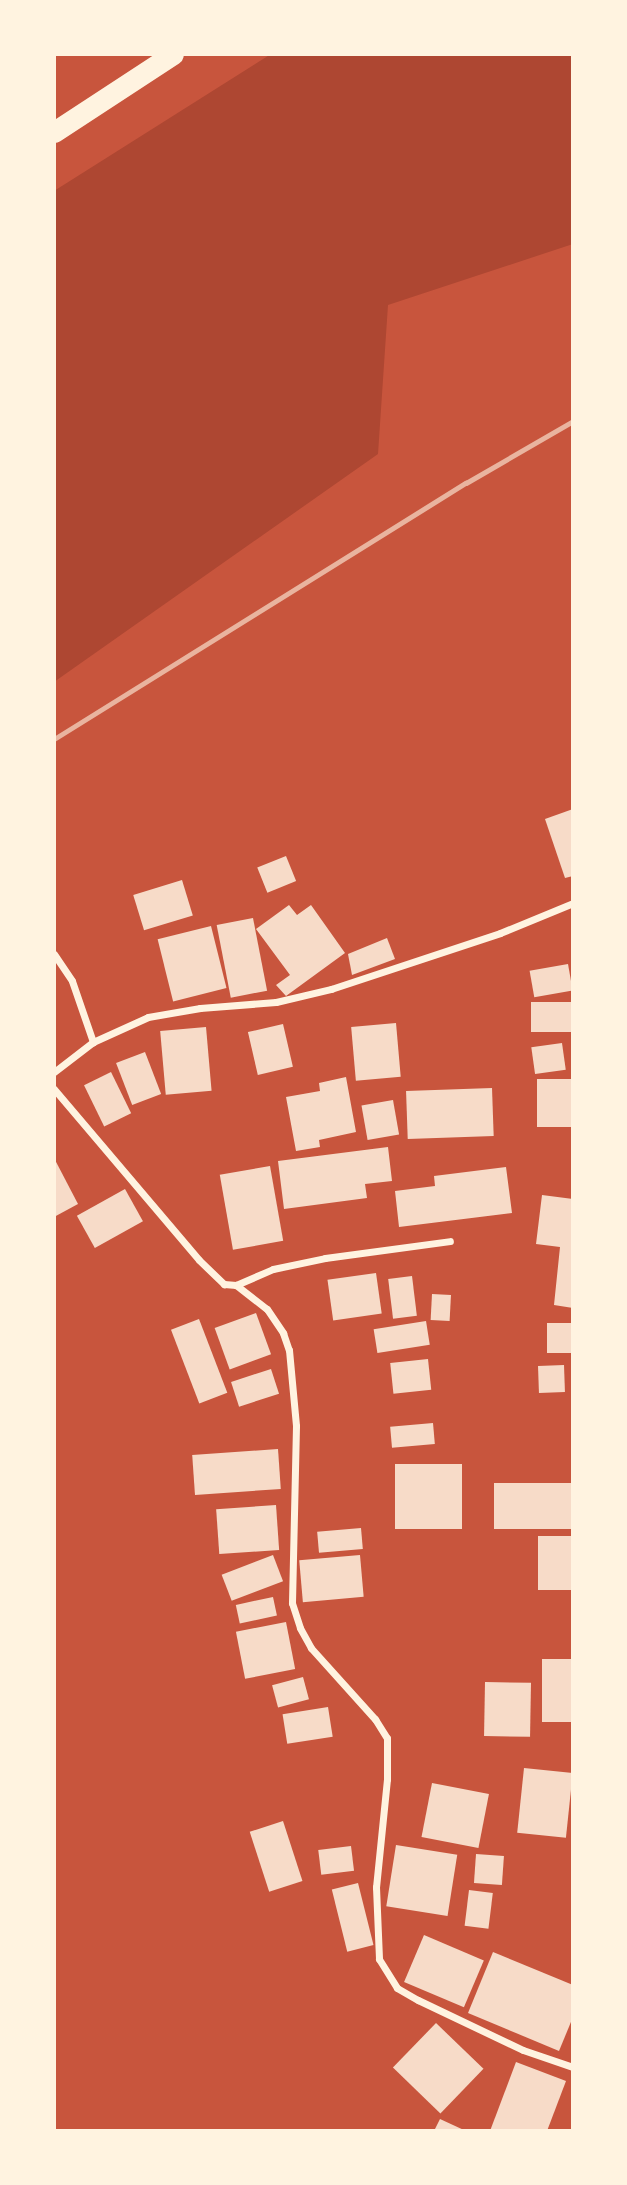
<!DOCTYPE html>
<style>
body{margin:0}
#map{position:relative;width:627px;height:2185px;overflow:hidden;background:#c8553d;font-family:"Exo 2",sans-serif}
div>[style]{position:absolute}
.green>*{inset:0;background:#ae4732}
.building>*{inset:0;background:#f7dbc8;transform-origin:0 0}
.minor>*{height:7px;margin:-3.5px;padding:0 3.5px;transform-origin:3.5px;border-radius:3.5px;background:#fff3e0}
.motorway>*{height:21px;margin:-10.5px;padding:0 10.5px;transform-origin:10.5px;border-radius:10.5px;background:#fff3e0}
.rail>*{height:5px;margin:-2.5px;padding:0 2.5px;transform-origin:2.5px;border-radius:2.5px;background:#e9b49f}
span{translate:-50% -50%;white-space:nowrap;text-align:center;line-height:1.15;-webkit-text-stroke:7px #fff3e0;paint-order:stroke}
.frame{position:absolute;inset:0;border:56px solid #fff3e0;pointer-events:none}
</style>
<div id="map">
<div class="green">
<i style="clip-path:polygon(271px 54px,573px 54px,573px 244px,388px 305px,378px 454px,54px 682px,54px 191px)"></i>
</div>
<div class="building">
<i style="clip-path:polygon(573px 809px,573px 876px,565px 878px,545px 819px)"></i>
<i style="left:286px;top:856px;width:27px;height:31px;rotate:68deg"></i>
<i style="left:182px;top:880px;width:37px;height:51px;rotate:73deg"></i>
<i style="clip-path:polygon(289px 905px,297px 915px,311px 905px,345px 953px,286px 996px,276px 985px,290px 975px,256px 929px)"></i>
<i style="left:253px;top:918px;width:74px;height:37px;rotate:79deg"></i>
<i style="left:211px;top:926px;width:64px;height:55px;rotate:76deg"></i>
<i style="clip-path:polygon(387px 938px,395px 959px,352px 975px,348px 954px)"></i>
<i style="left:568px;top:964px;width:27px;height:39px;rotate:80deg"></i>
<i style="left:573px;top:1002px;width:30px;height:42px;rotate:90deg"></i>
<i style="left:396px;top:1023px;width:54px;height:45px;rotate:85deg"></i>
<i style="left:283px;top:1024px;width:44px;height:36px;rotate:77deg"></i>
<i style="left:206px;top:1027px;width:64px;height:46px;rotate:85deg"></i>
<i style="left:562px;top:1043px;width:27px;height:31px;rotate:82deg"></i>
<i style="left:145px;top:1052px;width:45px;height:31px;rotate:69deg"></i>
<i style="left:111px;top:1072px;width:46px;height:30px;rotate:64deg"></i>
<i style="clip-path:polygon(346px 1077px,356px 1132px,319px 1140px,320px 1147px,296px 1151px,286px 1097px,320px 1091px,319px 1083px)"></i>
<i style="left:573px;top:1079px;width:48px;height:36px;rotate:90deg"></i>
<i style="left:492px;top:1088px;width:48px;height:86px;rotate:88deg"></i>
<i style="left:393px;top:1100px;width:35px;height:32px;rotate:80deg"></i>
<i style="clip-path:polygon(388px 1147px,392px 1181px,365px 1184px,367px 1198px,284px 1209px,278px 1161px)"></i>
<i style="clip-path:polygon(54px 1158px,78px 1204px,54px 1217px)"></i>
<i style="left:270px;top:1166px;width:76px;height:51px;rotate:80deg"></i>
<i style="clip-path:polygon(506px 1167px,512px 1213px,399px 1227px,395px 1191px,435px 1186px,434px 1176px)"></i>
<i style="left:125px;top:1189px;width:37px;height:55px;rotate:61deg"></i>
<i style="clip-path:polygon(542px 1195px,573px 1199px,573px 1308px,554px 1305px,560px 1247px,536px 1244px)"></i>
<i style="left:376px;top:1273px;width:41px;height:49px;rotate:82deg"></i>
<i style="left:412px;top:1276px;width:40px;height:24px;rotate:83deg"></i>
<i style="left:432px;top:1294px;width:19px;height:26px;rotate:3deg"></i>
<i style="left:256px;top:1313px;width:44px;height:44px;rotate:70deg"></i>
<i style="left:199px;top:1319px;width:79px;height:30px;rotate:69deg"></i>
<i style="left:426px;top:1321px;width:24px;height:53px;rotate:81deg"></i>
<i style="left:573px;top:1323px;width:30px;height:26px;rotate:90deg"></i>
<i style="left:428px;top:1359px;width:31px;height:38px;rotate:84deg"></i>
<i style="left:564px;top:1365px;width:27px;height:26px;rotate:88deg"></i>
<i style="left:271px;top:1369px;width:26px;height:42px;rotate:72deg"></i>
<i style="left:433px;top:1423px;width:21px;height:43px;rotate:85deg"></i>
<i style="left:278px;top:1449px;width:40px;height:86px;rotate:86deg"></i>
<i style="left:462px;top:1464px;width:65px;height:67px;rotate:90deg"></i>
<i style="left:573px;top:1483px;width:46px;height:79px;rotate:90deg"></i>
<i style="left:276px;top:1505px;width:45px;height:60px;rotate:86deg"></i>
<i style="left:361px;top:1528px;width:21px;height:44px;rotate:85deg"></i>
<i style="left:573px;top:1536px;width:54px;height:35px;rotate:90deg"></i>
<i style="left:273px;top:1555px;width:28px;height:55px;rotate:69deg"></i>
<i style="left:360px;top:1555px;width:42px;height:61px;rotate:85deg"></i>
<i style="left:273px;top:1597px;width:19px;height:38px;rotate:78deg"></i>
<i style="left:286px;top:1622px;width:48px;height:51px;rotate:79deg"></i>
<i style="left:542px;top:1659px;width:31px;height:63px"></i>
<i style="left:303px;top:1677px;width:23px;height:32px;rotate:75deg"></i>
<i style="left:485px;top:1682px;width:46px;height:54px;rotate:1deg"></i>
<i style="left:328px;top:1707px;width:30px;height:46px;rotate:81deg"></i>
<i style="left:524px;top:1768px;width:49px;height:65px;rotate:6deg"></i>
<i style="left:432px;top:1783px;width:58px;height:55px;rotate:11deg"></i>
<i style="left:283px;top:1821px;width:63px;height:35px;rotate:72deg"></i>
<i style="left:396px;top:1845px;width:62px;height:62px;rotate:9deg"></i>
<i style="left:351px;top:1846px;width:25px;height:33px;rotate:83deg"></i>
<i style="left:476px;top:1854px;width:28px;height:29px;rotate:4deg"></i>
<i style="left:358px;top:1883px;width:64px;height:27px;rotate:76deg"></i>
<i style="left:469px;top:1890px;width:24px;height:36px;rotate:7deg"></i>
<i style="left:424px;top:1935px;width:65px;height:51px;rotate:23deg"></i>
<i style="clip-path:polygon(493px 1952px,573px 1985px,573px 2017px,559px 2051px,468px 2013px)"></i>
<i style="left:436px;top:2023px;width:66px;height:62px;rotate:44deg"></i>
<i style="clip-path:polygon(516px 2062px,566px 2081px,547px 2131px,490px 2131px)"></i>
<i style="clip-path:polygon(440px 2119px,466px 2131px,434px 2131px)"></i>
</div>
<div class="minor">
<i style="left:54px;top:954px;width:32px;rotate:56deg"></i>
<i style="left:72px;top:981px;width:65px;rotate:71deg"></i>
<i style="left:54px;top:1072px;width:49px;rotate:-37.6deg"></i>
<i style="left:93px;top:1042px;width:60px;rotate:-24.4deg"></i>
<i style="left:148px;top:1017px;width:53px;rotate:-9.8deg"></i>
<i style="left:200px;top:1008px;width:76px;rotate:-4.5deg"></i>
<i style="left:276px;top:1002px;width:57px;rotate:-13.3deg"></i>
<i style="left:331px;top:989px;width:178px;rotate:-18.3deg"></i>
<i style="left:500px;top:933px;width:79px;rotate:-22.3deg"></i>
<i style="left:54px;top:1089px;width:224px;rotate:49.7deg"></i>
<i style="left:199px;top:1260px;width:35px;rotate:44deg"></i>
<i style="left:224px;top:1284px;width:12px;rotate:5deg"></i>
<i style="left:236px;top:1285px;width:40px;rotate:-23.4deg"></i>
<i style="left:273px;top:1269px;width:53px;rotate:-11.9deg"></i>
<i style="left:325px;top:1258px;width:126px;rotate:-7.7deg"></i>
<i style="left:236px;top:1285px;width:39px;rotate:38deg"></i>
<i style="left:267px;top:1309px;width:29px;rotate:56deg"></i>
<i style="left:283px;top:1333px;width:18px;rotate:71deg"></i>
<i style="left:289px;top:1350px;width:76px;rotate:84.7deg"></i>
<i style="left:296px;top:1426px;width:177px;rotate:91.3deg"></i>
<i style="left:292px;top:1603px;width:26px;rotate:72deg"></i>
<i style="left:300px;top:1628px;width:23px;rotate:61deg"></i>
<i style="left:311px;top:1648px;width:96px;rotate:48deg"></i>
<i style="left:375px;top:1719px;width:22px;rotate:58deg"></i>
<i style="left:387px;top:1738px;width:41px;rotate:90deg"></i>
<i style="left:387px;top:1779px;width:109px;rotate:95.8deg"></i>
<i style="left:376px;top:1887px;width:72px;rotate:87.6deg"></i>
<i style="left:379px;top:1959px;width:34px;rotate:58deg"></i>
<i style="left:397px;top:1988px;width:24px;rotate:30deg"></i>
<i style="left:418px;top:2000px;width:116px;rotate:25.5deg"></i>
<i style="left:523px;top:2050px;width:53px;rotate:18.8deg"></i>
</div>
<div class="motorway">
<i style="left:54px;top:132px;width:142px;rotate:-33.2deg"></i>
</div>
<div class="rail">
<i style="left:54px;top:739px;width:485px;rotate:-31.9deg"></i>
<i style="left:466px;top:483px;width:124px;rotate:-30.1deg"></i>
</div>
<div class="frame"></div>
</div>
